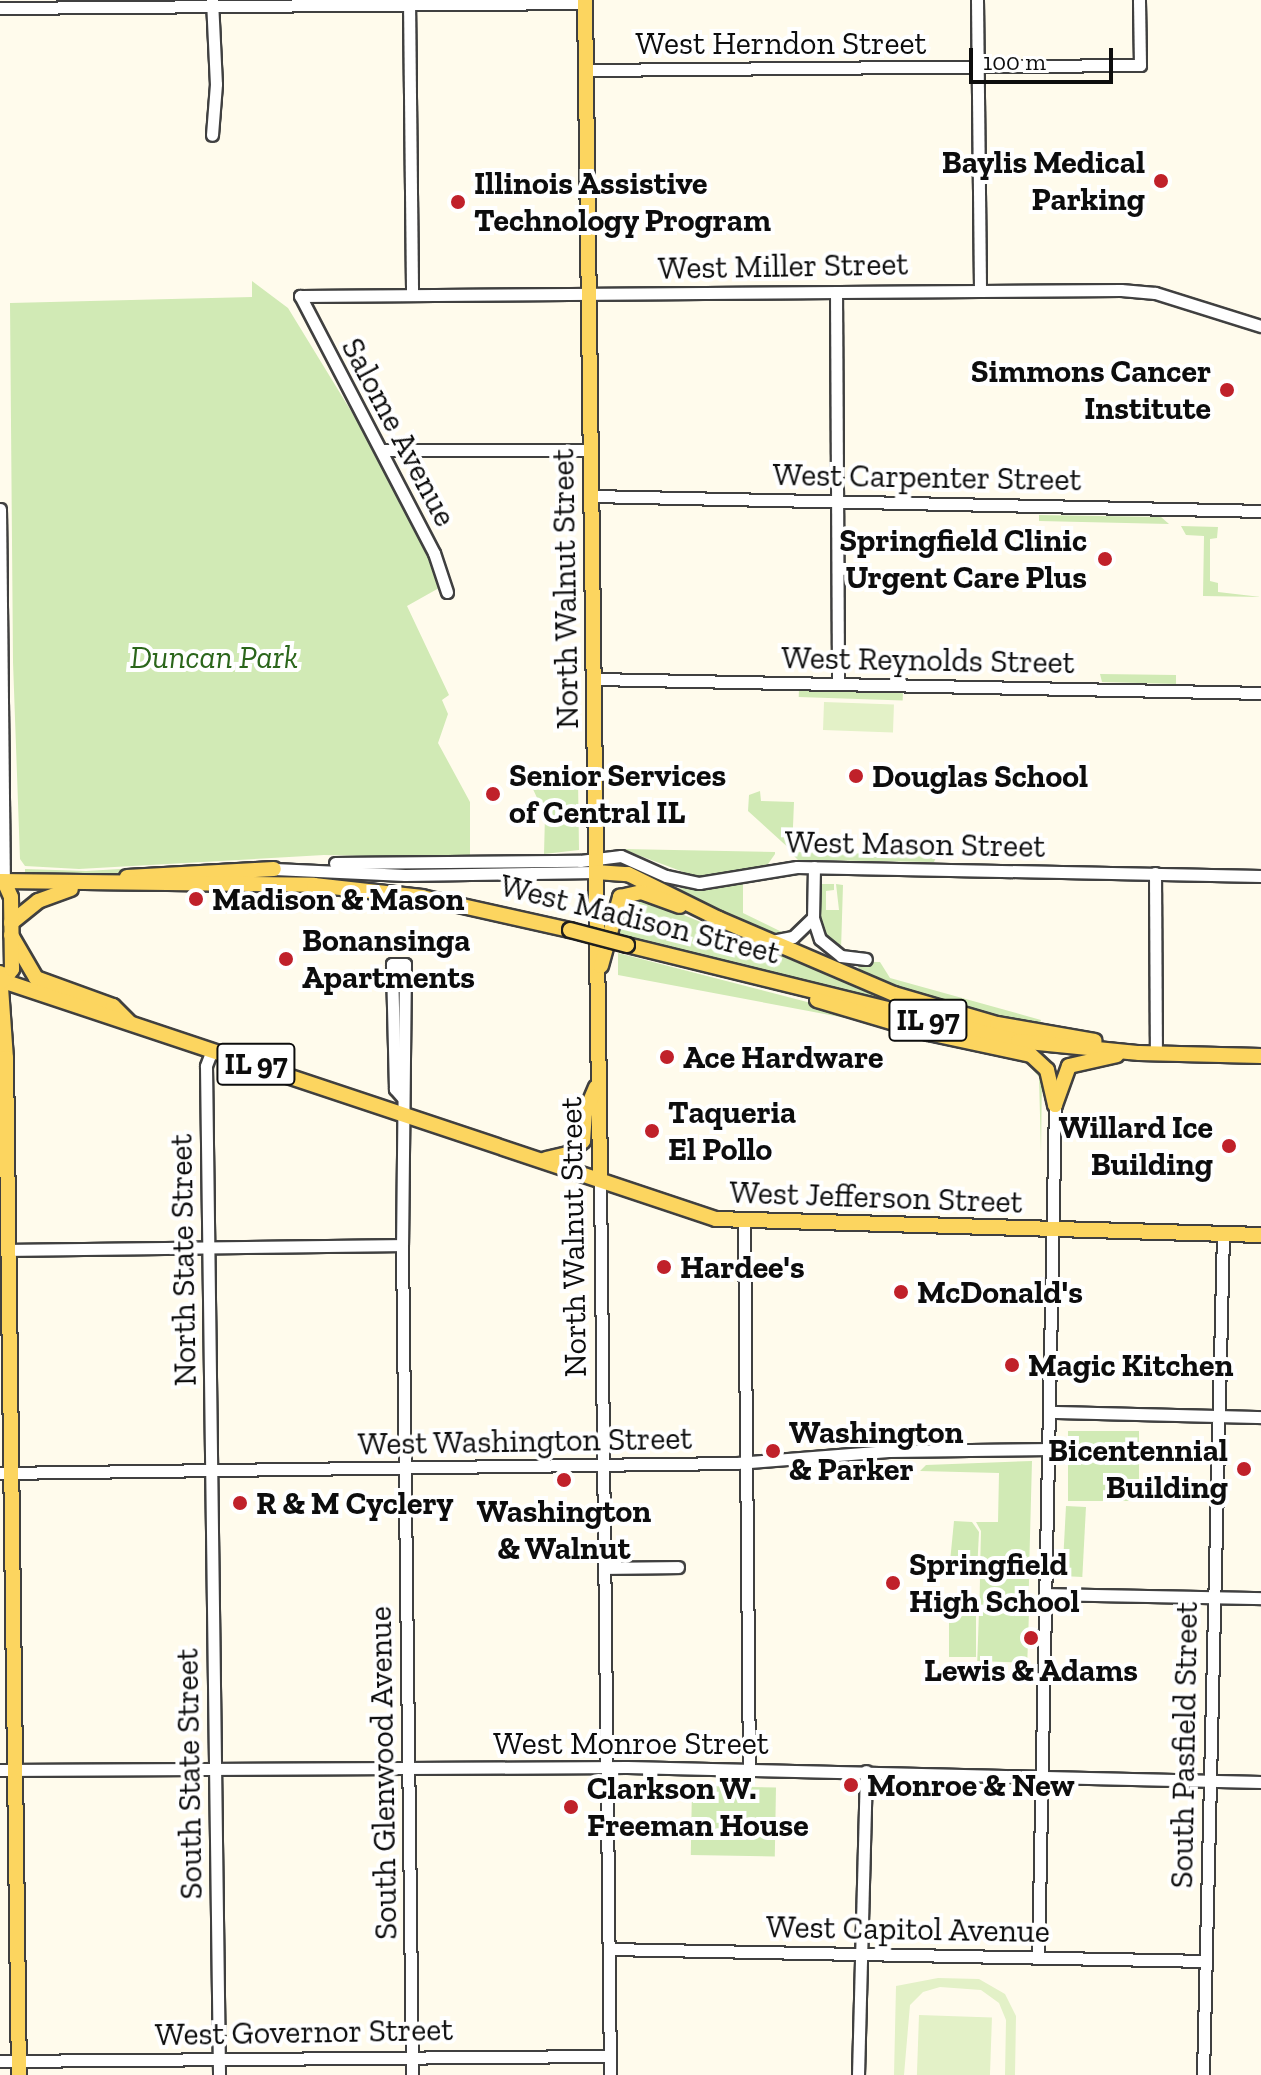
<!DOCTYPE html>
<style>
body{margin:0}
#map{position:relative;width:1261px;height:2075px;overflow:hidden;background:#fffbec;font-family:"Zilla Slab",serif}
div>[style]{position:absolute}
.green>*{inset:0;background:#d1eab5;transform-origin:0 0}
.pitch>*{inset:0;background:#e3f1c7;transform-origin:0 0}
.roads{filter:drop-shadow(2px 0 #404040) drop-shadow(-2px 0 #404040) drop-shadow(0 2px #404040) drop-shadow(0 -2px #404040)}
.minor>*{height:11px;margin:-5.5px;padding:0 5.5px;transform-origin:5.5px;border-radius:5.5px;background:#fff}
.major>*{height:14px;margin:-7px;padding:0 7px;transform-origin:7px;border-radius:7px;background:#fcd55f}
.bridges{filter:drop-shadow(2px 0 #1e1e1e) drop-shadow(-2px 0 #1e1e1e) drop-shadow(0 2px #1e1e1e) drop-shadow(0 -2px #1e1e1e)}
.major-bridge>*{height:14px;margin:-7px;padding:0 7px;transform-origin:7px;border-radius:7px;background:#fcd55f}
.dots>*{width:22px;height:22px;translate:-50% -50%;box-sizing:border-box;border:4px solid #fff;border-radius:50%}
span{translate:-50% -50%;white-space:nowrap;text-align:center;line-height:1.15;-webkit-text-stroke:8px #fff;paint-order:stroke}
.shield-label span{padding:2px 6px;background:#fff;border:2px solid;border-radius:6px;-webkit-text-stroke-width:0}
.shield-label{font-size:30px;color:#0d0d0d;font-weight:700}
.street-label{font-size:32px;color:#0d0d0d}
.poi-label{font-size:32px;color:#0d0d0d;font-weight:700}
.right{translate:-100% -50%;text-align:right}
.left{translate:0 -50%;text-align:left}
.park-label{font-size:32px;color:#2b661b;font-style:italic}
.scale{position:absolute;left:969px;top:48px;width:144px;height:36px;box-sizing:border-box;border:4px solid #0d0d0d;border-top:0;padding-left:10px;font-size:24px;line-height:28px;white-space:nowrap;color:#0d0d0d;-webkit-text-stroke:6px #fff;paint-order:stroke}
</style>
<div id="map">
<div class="green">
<i style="clip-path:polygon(252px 281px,288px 308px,370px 442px,438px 576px,439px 588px,407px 606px,449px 695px,442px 700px,448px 714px,438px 743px,470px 802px,470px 858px,324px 855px,79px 869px,25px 866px,20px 859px,13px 662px,10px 303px,252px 297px)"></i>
<i style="clip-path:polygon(1039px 515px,1161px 517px,1169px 524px,1039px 521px)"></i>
<i style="clip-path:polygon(1181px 526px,1218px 527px,1217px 538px,1210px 539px,1210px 581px,1218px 583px,1218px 592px,1261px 597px,1203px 596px,1204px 536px,1186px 535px)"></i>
<i style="clip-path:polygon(1100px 674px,1176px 675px,1176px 684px,1102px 682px)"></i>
<i style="left:799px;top:689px;width:104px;height:8px;rotate:2deg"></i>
<i style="clip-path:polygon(570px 778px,578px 778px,579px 850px,544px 854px,545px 815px,532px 787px,570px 787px)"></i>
<i style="clip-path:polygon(760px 791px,761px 801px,794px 802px,792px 851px,748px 811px,749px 795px)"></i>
<i style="clip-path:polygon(622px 849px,775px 852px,775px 854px,768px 864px,743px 873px,702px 879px)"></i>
<i style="clip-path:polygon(790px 852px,937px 855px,934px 862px,798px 860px)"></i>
<i style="clip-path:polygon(275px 860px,101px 875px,25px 873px,25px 869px,86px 871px)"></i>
<i style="clip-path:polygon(752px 880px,743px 883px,743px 913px,786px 934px,773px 934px,675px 889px)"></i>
<i style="clip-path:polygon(821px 884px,834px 884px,834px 890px,826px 891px,826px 910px,839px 910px,836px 884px,843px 885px,841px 950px,825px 936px,820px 923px)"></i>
<i style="clip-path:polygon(630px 900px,648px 900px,796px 962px,970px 1024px,618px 933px,624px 903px)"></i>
<i style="clip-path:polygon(618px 953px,1031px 1060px,1042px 1075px,1041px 1154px,1039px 1077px,1024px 1060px,851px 1019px,618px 975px)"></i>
<i style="clip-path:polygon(856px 962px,880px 962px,890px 978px,1041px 1020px,1040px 1026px,923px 996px,860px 971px)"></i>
<i style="left:1068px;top:1431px;width:71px;height:70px"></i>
<i style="clip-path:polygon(1032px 1461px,1029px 1574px,980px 1573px,981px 1531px,976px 1522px,998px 1522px,999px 1473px,920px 1471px,926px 1465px)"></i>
<i style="left:1066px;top:1506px;width:20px;height:70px;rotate:3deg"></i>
<i style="clip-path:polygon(954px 1521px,972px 1522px,979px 1532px,977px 1572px,949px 1572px)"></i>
<i style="left:980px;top:1578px;width:49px;height:28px;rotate:1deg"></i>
<i style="left:949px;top:1611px;width:27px;height:46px"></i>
<i style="left:979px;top:1611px;width:50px;height:50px;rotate:2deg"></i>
<i style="left:692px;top:1786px;width:84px;height:69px;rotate:1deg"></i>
</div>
<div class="pitch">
<i style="left:824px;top:702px;width:70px;height:28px;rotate:2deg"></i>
<i style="clip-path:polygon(938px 1978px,979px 1979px,1005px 1994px,1016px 2016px,1015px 2075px,1005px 2075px,1006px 2020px,999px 2003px,981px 1990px,940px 1987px,923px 1992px,910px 2005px,904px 2075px,894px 2075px,896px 1986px)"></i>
<i style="left:919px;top:2015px;width:73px;height:60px;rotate:2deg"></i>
</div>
<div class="roads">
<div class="minor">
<i style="left:212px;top:0;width:84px;rotate:87.3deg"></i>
<i style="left:216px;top:84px;width:51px;rotate:94.5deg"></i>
<i style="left:409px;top:0;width:294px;rotate:89.4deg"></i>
<i style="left:977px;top:0;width:290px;rotate:89.4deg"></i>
<i style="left:0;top:8px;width:585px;rotate:-0.49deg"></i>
<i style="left:586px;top:70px;width:554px;rotate:-0.52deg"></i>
<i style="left:1140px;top:65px;width:65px;rotate:-90.9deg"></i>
<i style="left:836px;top:292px;width:392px;rotate:89.7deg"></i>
<i style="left:382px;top:450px;width:209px"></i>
<i style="left:592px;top:496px;width:669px;rotate:1.28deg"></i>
<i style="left:0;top:509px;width:372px;rotate:89.4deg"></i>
<i style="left:447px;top:592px;width:41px;rotate:-108.4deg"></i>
<i style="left:434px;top:553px;width:290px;rotate:-117.5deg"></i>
<i style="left:300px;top:296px;width:821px;rotate:-0.42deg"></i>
<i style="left:1121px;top:290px;width:34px;rotate:5deg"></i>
<i style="left:1155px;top:293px;width:111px;rotate:17.3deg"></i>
<i style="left:595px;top:679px;width:666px;rotate:1.2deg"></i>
<i style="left:335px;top:863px;width:245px;rotate:-0.5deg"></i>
<i style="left:580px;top:861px;width:41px;rotate:-7deg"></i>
<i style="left:621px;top:856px;width:49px;rotate:24deg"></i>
<i style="left:666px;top:876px;width:34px;rotate:12deg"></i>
<i style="left:699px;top:883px;width:99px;rotate:-9.3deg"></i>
<i style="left:797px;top:867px;width:464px;rotate:1.1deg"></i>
<i style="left:814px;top:867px;width:51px;rotate:91.1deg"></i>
<i style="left:813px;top:918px;width:22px;rotate:72deg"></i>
<i style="left:820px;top:939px;width:27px;rotate:39deg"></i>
<i style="left:841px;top:956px;width:25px;rotate:7deg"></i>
<i style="left:274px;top:869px;width:131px;rotate:2.6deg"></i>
<i style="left:405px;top:875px;width:191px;rotate:-0.9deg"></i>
<i style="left:1155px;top:873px;width:181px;rotate:89.7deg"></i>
<i style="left:772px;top:941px;width:21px;rotate:-11deg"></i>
<i style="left:793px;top:937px;width:28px;rotate:-44deg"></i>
<i style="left:212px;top:1050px;width:17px;rotate:111deg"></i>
<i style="left:206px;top:1066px;width:1009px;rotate:89.26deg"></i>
<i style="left:402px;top:1097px;width:11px;rotate:-131deg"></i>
<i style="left:395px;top:1089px;width:125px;rotate:-91.4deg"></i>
<i style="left:392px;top:964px;width:13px"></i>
<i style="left:405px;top:964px;width:281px;rotate:90.6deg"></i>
<i style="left:402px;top:1245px;width:830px;rotate:89.31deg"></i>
<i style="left:600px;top:1179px;width:896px;rotate:89.36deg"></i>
<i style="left:744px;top:1223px;width:546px;rotate:89.48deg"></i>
<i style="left:8px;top:1250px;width:394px;rotate:-0.7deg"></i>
<i style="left:1052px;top:1412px;width:209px;rotate:1.4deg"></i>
<i style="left:0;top:1473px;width:737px;rotate:-0.78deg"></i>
<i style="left:737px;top:1463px;width:152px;rotate:-4.5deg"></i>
<i style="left:889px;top:1451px;width:162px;rotate:-0.7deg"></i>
<i style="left:605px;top:1568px;width:73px;rotate:-0.8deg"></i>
<i style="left:1047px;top:1594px;width:214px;rotate:1.1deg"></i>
<i style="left:0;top:1770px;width:627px;rotate:-0.27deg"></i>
<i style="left:627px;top:1767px;width:634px;rotate:1.36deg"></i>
<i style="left:609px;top:1949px;width:596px;rotate:1.15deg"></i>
<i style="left:1038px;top:1958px;width:853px;rotate:-88.86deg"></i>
<i style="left:0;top:2061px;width:609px;rotate:-0.47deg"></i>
<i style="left:858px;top:2075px;width:304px;rotate:-88.5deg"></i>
<i style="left:1203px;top:2075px;width:840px;rotate:-88.64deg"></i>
</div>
<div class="major">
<i style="left:585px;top:0;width:1179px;rotate:89.27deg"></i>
<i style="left:596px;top:872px;width:32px;rotate:4deg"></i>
<i style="left:628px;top:874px;width:102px;rotate:26.3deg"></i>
<i style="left:719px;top:919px;width:190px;rotate:23.2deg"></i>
<i style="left:894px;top:994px;width:107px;rotate:16.2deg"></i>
<i style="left:997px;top:1024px;width:99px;rotate:9.8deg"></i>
<i style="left:127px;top:877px;width:147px;rotate:-3.1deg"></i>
<i style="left:0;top:881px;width:314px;rotate:0.7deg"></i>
<i style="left:314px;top:885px;width:109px;rotate:6.3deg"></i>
<i style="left:422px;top:897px;width:152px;rotate:12.6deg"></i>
<i style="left:11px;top:923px;width:35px;rotate:-39deg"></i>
<i style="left:38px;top:901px;width:35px;rotate:-20deg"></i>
<i style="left:11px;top:935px;width:50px;rotate:59.8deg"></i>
<i style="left:36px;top:978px;width:82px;rotate:20deg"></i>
<i style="left:113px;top:1006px;width:23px;rotate:45deg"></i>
<i style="left:627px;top:945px;width:403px;rotate:13.8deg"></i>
<i style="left:1018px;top:1041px;width:122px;rotate:5.7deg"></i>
<i style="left:1139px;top:1053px;width:122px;rotate:1.4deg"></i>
<i style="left:601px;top:966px;width:72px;rotate:-74.6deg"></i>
<i style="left:620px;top:897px;width:22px;rotate:-13deg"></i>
<i style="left:641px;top:892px;width:41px;rotate:19.7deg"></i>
<i style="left:0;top:973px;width:85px;rotate:86deg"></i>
<i style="left:6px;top:1058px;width:1017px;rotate:89.27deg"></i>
<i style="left:0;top:980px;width:755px;rotate:18.46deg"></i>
<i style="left:716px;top:1219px;width:545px;rotate:1.68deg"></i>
<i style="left:3px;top:981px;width:15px;rotate:-53deg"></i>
<i style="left:12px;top:969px;width:72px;rotate:-90.8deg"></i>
<i style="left:11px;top:897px;width:17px;rotate:-114deg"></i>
<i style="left:817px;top:1000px;width:116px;rotate:16.6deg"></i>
<i style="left:928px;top:1033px;width:105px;rotate:12.1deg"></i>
<i style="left:1031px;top:1055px;width:22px;rotate:43deg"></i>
<i style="left:1047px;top:1070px;width:36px;rotate:77deg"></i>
<i style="left:1055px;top:1105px;width:41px;rotate:-70.3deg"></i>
<i style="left:1069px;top:1066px;width:49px;rotate:-12.9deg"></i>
<i style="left:546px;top:1159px;width:23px;rotate:-13deg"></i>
<i style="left:568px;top:1154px;width:20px;rotate:-41deg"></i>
<i style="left:583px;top:1141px;width:28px;rotate:-86deg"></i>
<i style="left:585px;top:1113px;width:28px;rotate:-67deg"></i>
</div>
</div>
<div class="bridges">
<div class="major-bridge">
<i style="left:570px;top:930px;width:59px;rotate:14.7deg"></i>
</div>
</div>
<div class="dots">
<i style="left:1161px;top:181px;background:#c0212a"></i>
<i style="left:458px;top:202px;background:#c0212a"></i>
<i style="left:1227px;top:390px;background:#c0212a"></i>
<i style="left:1105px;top:559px;background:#c0212a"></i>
<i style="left:856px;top:776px;background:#c0212a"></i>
<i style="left:493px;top:794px;background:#c0212a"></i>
<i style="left:196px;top:899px;background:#c0212a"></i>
<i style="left:286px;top:959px;background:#c0212a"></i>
<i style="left:667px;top:1057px;background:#c0212a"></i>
<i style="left:652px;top:1131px;background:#c0212a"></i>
<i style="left:1229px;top:1146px;background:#c0212a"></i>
<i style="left:664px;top:1267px;background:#c0212a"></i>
<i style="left:901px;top:1292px;background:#c0212a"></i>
<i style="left:1012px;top:1365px;background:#c0212a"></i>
<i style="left:773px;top:1451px;background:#c0212a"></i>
<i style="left:1244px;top:1469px;background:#c0212a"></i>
<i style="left:564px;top:1480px;background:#c0212a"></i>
<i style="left:240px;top:1503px;background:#c0212a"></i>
<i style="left:893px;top:1583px;background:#c0212a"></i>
<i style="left:1031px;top:1638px;background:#c0212a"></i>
<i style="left:851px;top:1785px;background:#c0212a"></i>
<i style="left:571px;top:1807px;background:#c0212a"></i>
</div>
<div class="shield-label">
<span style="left:928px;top:1020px">IL 97</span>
<span style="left:256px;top:1064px">IL 97</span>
</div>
<div class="street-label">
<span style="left:781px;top:43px">West Herndon Street</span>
<span style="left:783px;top:266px;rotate:-1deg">West Miller Street</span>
<span style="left:399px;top:432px;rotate:62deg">Salome Avenue</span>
<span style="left:927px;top:477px;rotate:1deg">West Carpenter Street</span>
<span style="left:565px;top:589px;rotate:-91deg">North Walnut Street</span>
<span style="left:928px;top:660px;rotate:1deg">West Reynolds Street</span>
<span style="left:915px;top:844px;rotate:1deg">West Mason Street</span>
<span style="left:640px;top:919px;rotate:14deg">West Madison Street</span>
<span style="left:876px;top:1197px;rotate:2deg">West Jefferson Street</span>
<span style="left:573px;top:1237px;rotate:-91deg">North Walnut Street</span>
<span style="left:183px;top:1260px;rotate:-91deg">North State Street</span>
<span style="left:525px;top:1441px;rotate:-1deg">West Washington Street</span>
<span style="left:631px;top:1743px">West Monroe Street</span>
<span style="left:1184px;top:1745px;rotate:-89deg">South Pasfield Street</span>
<span style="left:383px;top:1773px;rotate:-91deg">South Glenwood Avenue</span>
<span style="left:189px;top:1774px;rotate:-91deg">South State Street</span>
<span style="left:908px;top:1929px;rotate:1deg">West Capitol Avenue</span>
<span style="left:304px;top:2032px;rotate:-1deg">West Governor Street</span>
</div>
<div class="poi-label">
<span class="right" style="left:1145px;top:181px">Baylis Medical<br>Parking</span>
<span class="left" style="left:474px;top:202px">Illinois Assistive<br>Technology Program</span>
<span class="right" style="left:1211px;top:390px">Simmons Cancer<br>Institute</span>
<span class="right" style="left:1087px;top:559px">Springfield Clinic<br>Urgent Care Plus</span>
<span class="left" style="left:509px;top:794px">Senior Services<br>of Central IL</span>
<span class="left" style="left:872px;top:776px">Douglas School</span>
<span class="left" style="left:212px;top:899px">Madison &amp; Mason</span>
<span class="left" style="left:302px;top:959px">Bonansinga<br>Apartments</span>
<span class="left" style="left:683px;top:1057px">Ace Hardware</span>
<span class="left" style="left:668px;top:1131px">Taqueria<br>El Pollo</span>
<span class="right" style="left:1213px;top:1146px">Willard Ice<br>Building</span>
<span class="left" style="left:680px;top:1267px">Hardee's</span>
<span class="left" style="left:917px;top:1292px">McDonald's</span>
<span class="left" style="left:1028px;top:1365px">Magic Kitchen</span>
<span class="left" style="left:789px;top:1451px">Washington<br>&amp; Parker</span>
<span class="right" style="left:1228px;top:1469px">Bicentennial<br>Building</span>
<span class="left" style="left:256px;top:1503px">R &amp; M Cyclery</span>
<span style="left:564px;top:1530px">Washington<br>&amp; Walnut</span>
<span class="left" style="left:909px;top:1583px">Springfield<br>High School</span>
<span style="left:1031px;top:1670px">Lewis &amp; Adams</span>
<span class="left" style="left:867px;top:1785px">Monroe &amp; New</span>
<span class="left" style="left:587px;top:1807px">Clarkson W.<br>Freeman House</span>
</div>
<div class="park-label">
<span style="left:214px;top:657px">Duncan Park</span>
</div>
<div class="scale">100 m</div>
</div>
